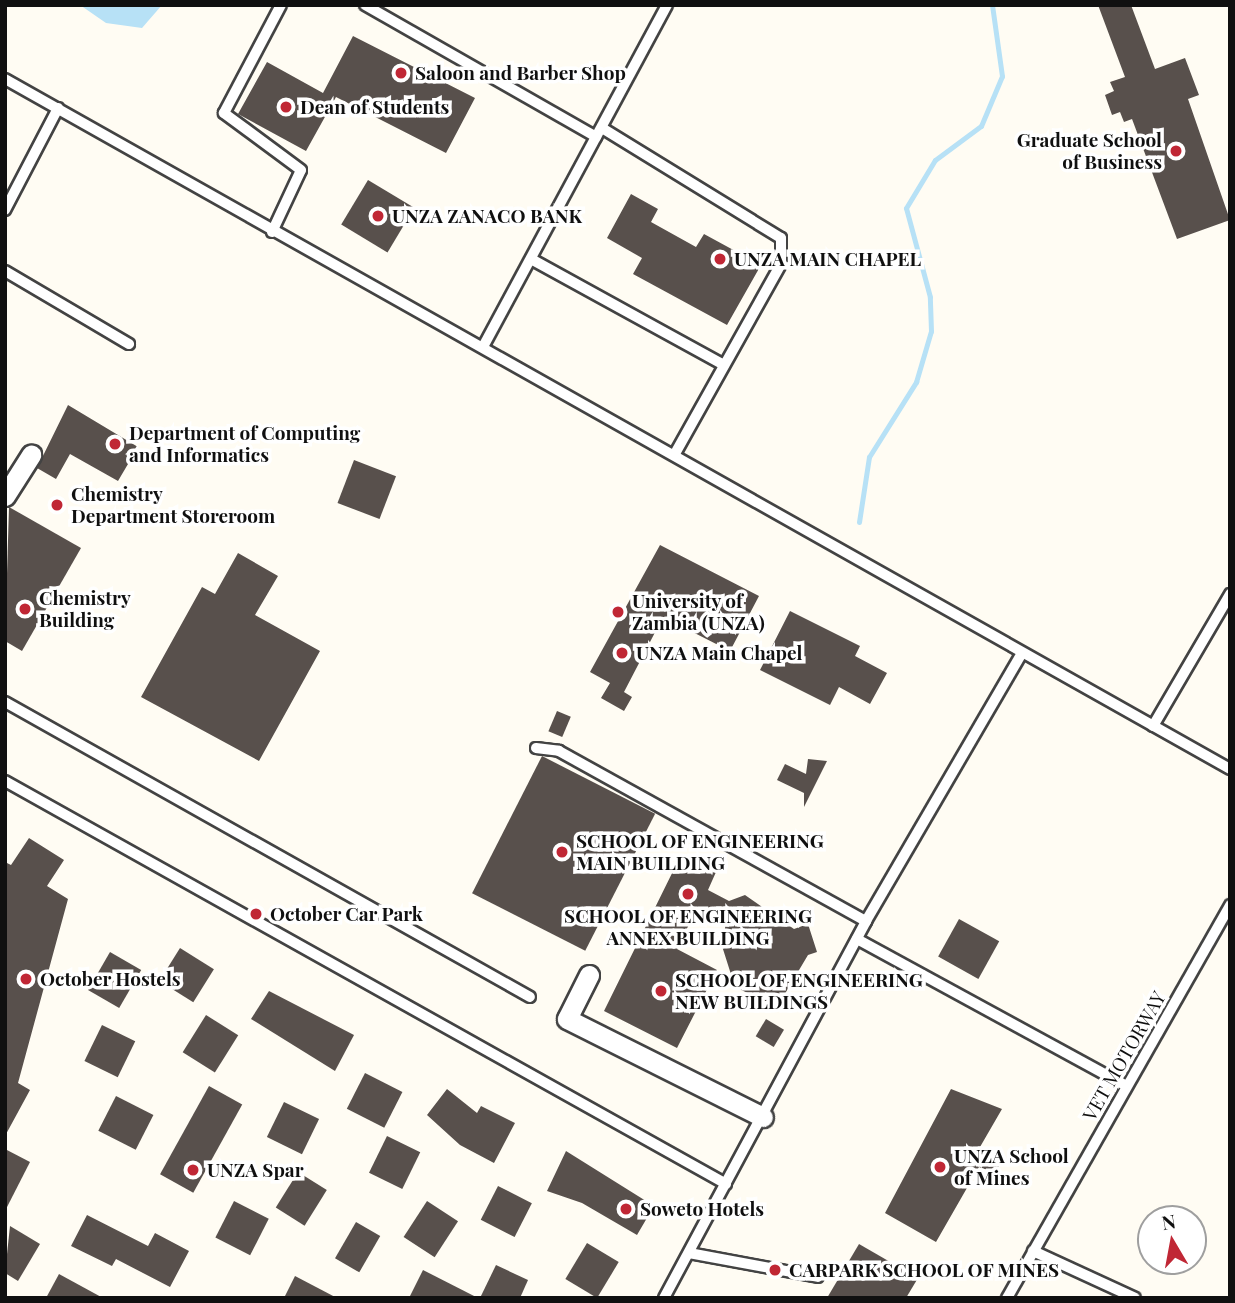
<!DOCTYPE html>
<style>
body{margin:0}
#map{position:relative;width:1235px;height:1303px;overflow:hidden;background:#fffcf3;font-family:"Playfair Display",serif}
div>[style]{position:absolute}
.water>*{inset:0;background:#b7e1f6}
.stream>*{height:5px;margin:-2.5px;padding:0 2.5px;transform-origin:2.5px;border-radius:2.5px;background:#b7e1f6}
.building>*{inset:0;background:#58504c;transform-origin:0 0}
.roads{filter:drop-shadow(2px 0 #434343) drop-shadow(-2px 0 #434343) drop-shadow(0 2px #434343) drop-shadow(0 -2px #434343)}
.lane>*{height:10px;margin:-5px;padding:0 5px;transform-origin:5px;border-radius:5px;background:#fff}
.street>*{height:19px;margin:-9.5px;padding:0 9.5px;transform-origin:9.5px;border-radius:9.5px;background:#fff}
.dots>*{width:19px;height:19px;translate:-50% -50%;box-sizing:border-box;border:4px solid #fff;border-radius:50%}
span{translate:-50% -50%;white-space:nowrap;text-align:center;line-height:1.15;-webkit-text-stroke:7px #fff;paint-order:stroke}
.poi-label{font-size:19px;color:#101010;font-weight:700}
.left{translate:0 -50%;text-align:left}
.right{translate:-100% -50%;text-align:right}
.street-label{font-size:19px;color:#101010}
.frame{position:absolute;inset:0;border:7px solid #101010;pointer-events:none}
.north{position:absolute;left:1137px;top:1205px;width:70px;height:70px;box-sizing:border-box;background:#fff;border:2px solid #9f9f9f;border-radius:50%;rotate:350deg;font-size:19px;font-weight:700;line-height:28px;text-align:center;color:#101010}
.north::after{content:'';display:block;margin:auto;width:24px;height:32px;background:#c02735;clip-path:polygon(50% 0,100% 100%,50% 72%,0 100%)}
</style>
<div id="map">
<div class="water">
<i style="clip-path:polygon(80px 5px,162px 5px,142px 28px,106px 23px)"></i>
</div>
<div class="stream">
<i style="left:859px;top:522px;width:66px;rotate:-81.3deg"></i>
<i style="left:869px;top:457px;width:89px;rotate:-57.9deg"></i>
<i style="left:916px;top:382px;width:53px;rotate:-73.6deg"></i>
<i style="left:931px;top:331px;width:34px;rotate:-92deg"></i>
<i style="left:930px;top:297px;width:92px;rotate:-105.1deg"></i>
<i style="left:906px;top:208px;width:56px;rotate:-58.9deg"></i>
<i style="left:935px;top:160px;width:57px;rotate:-36.5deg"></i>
<i style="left:981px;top:126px;width:54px;rotate:-67.2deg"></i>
<i style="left:1002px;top:76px;width:72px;rotate:-98deg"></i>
</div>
<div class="building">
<i style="clip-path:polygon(1098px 5px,1131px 5px,1155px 69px,1185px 58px,1199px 95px,1188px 99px,1230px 220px,1177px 239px,1132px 119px,1124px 122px,1120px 112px,1112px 115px,1105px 95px,1114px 91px,1110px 82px,1125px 77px)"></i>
<i style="clip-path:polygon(353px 36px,475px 98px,446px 153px,336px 97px,306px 151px,238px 114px,267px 62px,323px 93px)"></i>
<i style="left:368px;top:180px;width:54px;height:52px;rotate:31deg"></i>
<i style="clip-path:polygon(631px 194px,658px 209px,651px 222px,696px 247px,704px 234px,761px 265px,727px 325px,633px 274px,642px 258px,607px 238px)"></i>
<i style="clip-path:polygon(68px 405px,138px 447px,118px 481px,70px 454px,56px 479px,37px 468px)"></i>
<i style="left:354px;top:460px;width:45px;height:46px;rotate:21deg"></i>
<i style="clip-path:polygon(9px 507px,81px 548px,22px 651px,5px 641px)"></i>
<i style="clip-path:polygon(660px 545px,759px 596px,730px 651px,663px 617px,624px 692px,632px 697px,624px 711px,601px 698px,610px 683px,590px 672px)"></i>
<i style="clip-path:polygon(238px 553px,278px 576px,255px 615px,320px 651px,259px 761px,141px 697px,202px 587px,215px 594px)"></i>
<i style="clip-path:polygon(790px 611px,860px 646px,855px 656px,887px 673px,870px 704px,839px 687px,830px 705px,760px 670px)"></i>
<i style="left:557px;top:711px;width:15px;height:22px;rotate:23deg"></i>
<i style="left:542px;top:756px;width:127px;height:154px;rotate:27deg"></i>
<i style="clip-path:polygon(808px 759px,827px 761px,804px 807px,804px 793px,777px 780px,785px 764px,806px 774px)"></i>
<i style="clip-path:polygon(29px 838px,64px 860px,47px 886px,68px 899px,18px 1083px,30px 1090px,5px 1136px,5px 862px,11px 865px)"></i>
<i style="clip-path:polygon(681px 855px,716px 872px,708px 890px,729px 901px,745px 895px,794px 929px,808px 924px,817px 952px,808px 955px,777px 1007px,735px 987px,722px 946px,726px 922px,697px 908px,677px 949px,717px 970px,677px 1048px,604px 1011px)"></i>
<i style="left:959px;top:919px;width:46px;height:43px;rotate:29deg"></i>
<i style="left:180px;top:948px;width:40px;height:39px;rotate:32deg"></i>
<i style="left:110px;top:952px;width:36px;height:44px;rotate:30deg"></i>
<i style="clip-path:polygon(269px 991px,354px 1035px,335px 1071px,251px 1019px)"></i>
<i style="left:206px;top:1015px;width:38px;height:44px;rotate:32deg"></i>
<i style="left:766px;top:1019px;width:21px;height:20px;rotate:31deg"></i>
<i style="left:102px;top:1025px;width:37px;height:40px;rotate:26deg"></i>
<i style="left:365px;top:1073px;width:42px;height:40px;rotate:27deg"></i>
<i style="left:209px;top:1086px;width:38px;height:101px;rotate:29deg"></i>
<i style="clip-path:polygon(447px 1089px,477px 1113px,481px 1106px,515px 1123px,494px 1163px,460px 1145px,427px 1115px)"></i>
<i style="clip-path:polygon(951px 1089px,1002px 1109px,980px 1147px,1003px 1156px,996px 1173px,979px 1167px,936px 1242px,885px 1213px)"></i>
<i style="left:116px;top:1096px;width:42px;height:39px;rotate:27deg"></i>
<i style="left:284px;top:1102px;width:39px;height:39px;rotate:26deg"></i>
<i style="left:387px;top:1136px;width:37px;height:41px;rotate:26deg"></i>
<i style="clip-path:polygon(5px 1149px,30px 1162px,5px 1211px)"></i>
<i style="clip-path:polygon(566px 1151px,654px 1206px,637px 1235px,582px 1203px,547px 1191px)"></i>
<i style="left:298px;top:1172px;width:34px;height:42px;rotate:32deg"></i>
<i style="left:498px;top:1186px;width:38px;height:38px;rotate:27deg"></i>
<i style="left:234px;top:1201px;width:39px;height:41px;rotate:27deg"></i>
<i style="left:427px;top:1201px;width:37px;height:43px;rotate:33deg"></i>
<i style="clip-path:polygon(87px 1215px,148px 1246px,155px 1233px,189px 1251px,170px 1287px,116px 1259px,112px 1266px,71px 1246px)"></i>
<i style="left:356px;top:1222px;width:28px;height:42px;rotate:30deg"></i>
<i style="clip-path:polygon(10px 1226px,40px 1244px,18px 1281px,5px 1273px)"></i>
<i style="left:587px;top:1243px;width:37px;height:42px;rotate:31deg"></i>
<i style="clip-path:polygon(859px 1244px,918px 1278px,906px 1298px,827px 1298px)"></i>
<i style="clip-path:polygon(496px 1265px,528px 1280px,520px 1298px,480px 1298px)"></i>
<i style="clip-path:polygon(423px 1270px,478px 1298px,409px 1298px)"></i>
<i style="clip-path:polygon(59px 1274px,103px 1298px,46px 1298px)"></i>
<i style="clip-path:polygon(295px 1276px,337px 1298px,284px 1298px)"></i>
</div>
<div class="roads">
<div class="lane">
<i style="left:365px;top:5px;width:266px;rotate:29.7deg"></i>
<i style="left:5px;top:79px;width:1406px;rotate:29.39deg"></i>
<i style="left:602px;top:128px;width:210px;rotate:31.6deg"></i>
<i style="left:781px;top:238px;width:26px;rotate:90deg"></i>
<i style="left:781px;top:264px;width:218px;rotate:119.2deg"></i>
<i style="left:5px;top:210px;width:115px;rotate:-62.5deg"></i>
<i style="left:272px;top:232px;width:68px;rotate:-64.9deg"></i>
<i style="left:301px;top:170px;width:96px;rotate:-143.5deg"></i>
<i style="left:224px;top:113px;width:122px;rotate:-62.2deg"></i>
<i style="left:531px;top:259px;width:220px;rotate:28.8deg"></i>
<i style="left:5px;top:271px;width:144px;rotate:30.5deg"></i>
<i style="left:484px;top:345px;width:386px;rotate:-61.7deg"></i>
<i style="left:5px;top:702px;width:602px;rotate:29.33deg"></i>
<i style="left:1153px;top:726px;width:153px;rotate:-59.7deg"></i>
<i style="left:536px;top:748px;width:23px;rotate:7deg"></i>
<i style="left:559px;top:751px;width:351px;rotate:29deg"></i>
<i style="left:5px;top:781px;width:826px;rotate:29.2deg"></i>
<i style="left:857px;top:939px;width:307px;rotate:28.6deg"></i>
<i style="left:1033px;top:1251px;width:112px;rotate:24.7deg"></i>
<i style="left:689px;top:1253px;width:131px;rotate:10.5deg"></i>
<i style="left:664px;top:1298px;width:428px;rotate:-61.8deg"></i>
<i style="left:866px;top:921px;width:310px;rotate:-59.8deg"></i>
<i style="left:1007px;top:1298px;width:452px;rotate:-60.4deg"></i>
</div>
<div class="street">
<i style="left:5px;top:496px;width:49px;rotate:-57.6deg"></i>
<i style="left:589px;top:975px;width:49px;rotate:116.6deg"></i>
<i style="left:567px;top:1019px;width:219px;rotate:26.6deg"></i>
</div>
</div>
<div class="dots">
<i style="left:401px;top:73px;background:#c02735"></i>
<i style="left:286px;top:107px;background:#c02735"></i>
<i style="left:1176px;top:151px;background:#c02735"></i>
<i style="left:378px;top:216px;background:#c02735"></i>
<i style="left:720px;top:259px;background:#c02735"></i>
<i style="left:115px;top:444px;background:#c02735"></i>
<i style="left:57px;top:505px;background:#c02735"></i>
<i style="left:25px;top:609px;background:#c02735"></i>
<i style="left:618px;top:612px;background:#c02735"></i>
<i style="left:622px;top:653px;background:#c02735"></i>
<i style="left:562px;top:852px;background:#c02735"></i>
<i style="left:688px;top:894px;background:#c02735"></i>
<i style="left:256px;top:914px;background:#c02735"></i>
<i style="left:26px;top:979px;background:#c02735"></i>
<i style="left:661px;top:991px;background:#c02735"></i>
<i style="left:940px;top:1167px;background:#c02735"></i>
<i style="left:193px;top:1170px;background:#c02735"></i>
<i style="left:626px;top:1209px;background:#c02735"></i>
<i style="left:775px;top:1270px;background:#c02735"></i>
</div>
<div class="poi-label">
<span class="left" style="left:415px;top:73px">Saloon and Barber Shop</span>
<span class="left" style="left:300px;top:107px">Dean of Students</span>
<span class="right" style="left:1162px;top:151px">Graduate School<br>of Business</span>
<span class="left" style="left:392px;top:216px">UNZA ZANACO BANK</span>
<span class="left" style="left:734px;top:259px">UNZA MAIN CHAPEL</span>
<span class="left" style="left:129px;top:444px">Department of Computing<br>and Informatics</span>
<span class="left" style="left:71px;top:505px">Chemistry<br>Department Storeroom</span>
<span class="left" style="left:39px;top:609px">Chemistry<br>Building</span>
<span class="left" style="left:632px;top:612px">University of<br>Zambia (UNZA)</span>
<span class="left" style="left:636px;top:653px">UNZA Main Chapel</span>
<span class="left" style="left:576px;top:852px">SCHOOL OF ENGINEERING<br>MAIN BUILDING</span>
<span class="left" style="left:270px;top:914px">October Car Park</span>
<span style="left:688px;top:927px">SCHOOL OF ENGINEERING<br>ANNEX BUILDING</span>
<span class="left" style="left:40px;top:979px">October Hostels</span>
<span class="left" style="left:675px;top:991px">SCHOOL OF ENGINEERING<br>NEW BUILDINGS</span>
<span class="left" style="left:954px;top:1167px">UNZA School<br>of Mines</span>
<span class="left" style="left:207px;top:1170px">UNZA Spar</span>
<span class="left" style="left:640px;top:1209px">Soweto Hotels</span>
<span class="left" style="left:789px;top:1270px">CARPARK SCHOOL OF MINES</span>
</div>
<div class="street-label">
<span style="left:1124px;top:1056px;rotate:-60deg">VET MOTORWAY</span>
</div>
<div class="frame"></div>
<div class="north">N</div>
</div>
